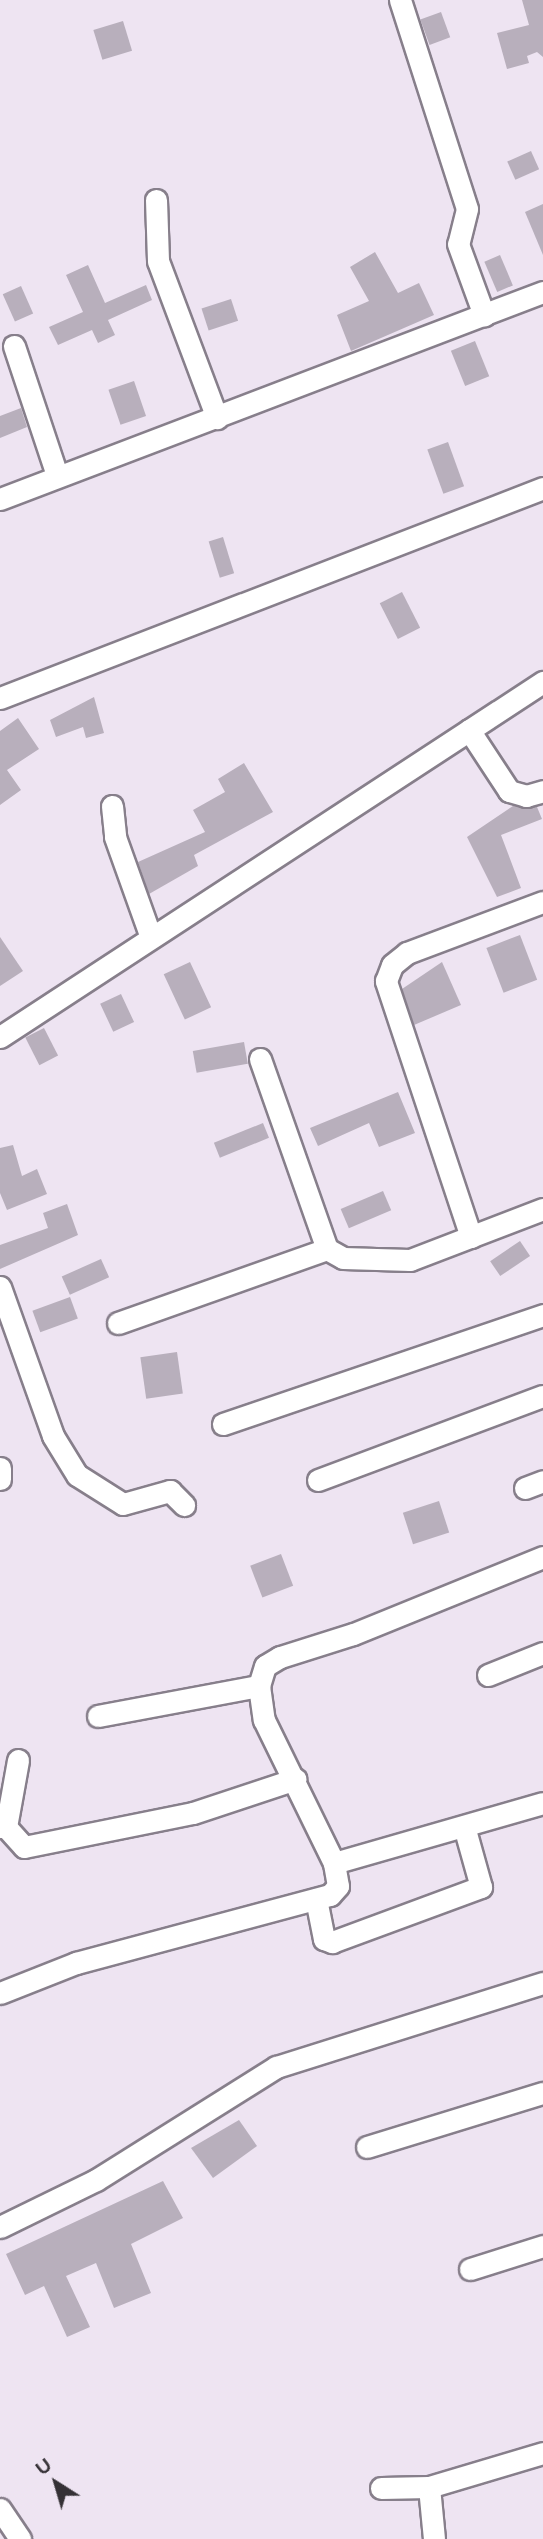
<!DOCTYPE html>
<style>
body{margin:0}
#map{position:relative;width:543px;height:2539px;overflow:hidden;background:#eee4f2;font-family:Raleway,sans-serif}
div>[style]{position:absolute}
.building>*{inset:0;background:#b8afbc;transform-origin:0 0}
.roads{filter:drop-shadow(2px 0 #877f8b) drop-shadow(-2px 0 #877f8b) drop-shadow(0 2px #877f8b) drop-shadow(0 -2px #877f8b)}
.minor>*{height:21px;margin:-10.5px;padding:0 10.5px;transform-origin:10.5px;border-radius:10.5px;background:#fff}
span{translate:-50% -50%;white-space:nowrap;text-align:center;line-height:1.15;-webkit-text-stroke:6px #eee4f2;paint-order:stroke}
.north{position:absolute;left:21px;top:2448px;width:70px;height:70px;-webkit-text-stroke:5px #eee4f2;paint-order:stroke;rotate:323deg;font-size:19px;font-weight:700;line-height:28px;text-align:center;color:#353136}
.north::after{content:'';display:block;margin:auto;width:24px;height:32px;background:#353136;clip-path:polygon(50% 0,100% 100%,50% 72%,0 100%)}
</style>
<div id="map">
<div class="building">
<i style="clip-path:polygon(522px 0,543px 0,543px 57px,537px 52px,527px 56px,529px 63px,507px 69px,497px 33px,529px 25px)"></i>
<i style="left:441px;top:12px;width:27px;height:22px;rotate:70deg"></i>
<i style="left:123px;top:21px;width:31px;height:31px;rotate:73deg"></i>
<i style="left:531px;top:151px;width:20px;height:26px;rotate:66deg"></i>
<i style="clip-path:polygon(543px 204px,543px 255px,525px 212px)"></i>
<i style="clip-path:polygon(375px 252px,398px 293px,419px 283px,434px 315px,351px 351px,337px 315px,369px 301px,350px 267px)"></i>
<i style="left:500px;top:255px;width:33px;height:17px;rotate:67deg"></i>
<i style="clip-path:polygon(88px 265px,105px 303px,146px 285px,152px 300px,108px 320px,115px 335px,98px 343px,92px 330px,58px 345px,49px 327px,83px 312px,66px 275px)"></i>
<i style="left:21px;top:286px;width:30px;height:20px;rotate:66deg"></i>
<i style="left:231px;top:299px;width:23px;height:31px;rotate:72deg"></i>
<i style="left:475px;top:341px;width:38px;height:26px;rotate:68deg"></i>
<i style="left:134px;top:381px;width:37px;height:27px;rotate:71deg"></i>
<i style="clip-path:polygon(21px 408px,27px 427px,0 438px,0 416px)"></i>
<i style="left:448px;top:442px;width:47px;height:22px;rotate:70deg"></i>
<i style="left:223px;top:537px;width:38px;height:15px;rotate:73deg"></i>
<i style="left:402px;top:592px;width:40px;height:25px;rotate:63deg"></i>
<i style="clip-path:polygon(94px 697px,104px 733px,86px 738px,83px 727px,56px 737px,50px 720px)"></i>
<i style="clip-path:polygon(18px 718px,39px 749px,7px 770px,21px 790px,0 805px,0 731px)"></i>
<i style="clip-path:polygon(244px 763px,273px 812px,194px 855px,198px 866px,149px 894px,138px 862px,205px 832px,193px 810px,225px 792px,218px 779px)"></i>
<i style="clip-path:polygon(513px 806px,537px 807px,542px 819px,501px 835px,521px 888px,497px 897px,467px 837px)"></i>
<i style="left:520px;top:935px;width:48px;height:36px;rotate:69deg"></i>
<i style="clip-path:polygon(0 937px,23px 971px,0 986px)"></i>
<i style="left:190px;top:962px;width:50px;height:29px;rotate:65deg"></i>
<i style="clip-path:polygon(442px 962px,461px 1005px,414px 1025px,402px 989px)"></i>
<i style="left:121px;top:994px;width:31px;height:23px;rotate:65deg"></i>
<i style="left:44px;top:1028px;width:31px;height:21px;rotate:63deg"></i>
<i style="left:244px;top:1042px;width:22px;height:52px;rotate:80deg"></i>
<i style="clip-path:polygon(398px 1092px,415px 1133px,379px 1147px,369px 1123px,318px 1146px,310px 1128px)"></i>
<i style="left:263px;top:1123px;width:16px;height:53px;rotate:68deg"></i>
<i style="clip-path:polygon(13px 1145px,22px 1176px,37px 1169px,47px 1194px,7px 1210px,0 1193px,0 1148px)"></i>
<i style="left:383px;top:1191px;width:21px;height:46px;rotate:67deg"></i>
<i style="clip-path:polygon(67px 1204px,78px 1235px,0 1269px,0 1245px,48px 1228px,43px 1213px)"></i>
<i style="left:520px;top:1241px;width:18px;height:36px;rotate:56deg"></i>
<i style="left:101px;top:1259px;width:20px;height:43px;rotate:66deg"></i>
<i style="left:70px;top:1297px;width:23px;height:40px;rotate:70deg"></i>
<i style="left:177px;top:1352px;width:42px;height:37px;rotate:82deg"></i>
<i style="left:439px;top:1501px;width:33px;height:38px;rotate:72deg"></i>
<i style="left:281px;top:1554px;width:34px;height:33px;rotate:69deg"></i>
<i style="clip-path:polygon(239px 2120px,257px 2146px,213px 2178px,191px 2148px)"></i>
<i style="clip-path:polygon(163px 2181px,183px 2218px,131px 2244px,151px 2293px,114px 2308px,96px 2263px,66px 2276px,90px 2327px,67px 2337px,44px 2286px,25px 2295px,6px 2254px)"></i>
</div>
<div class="roads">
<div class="minor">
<i style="left:400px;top:0;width:219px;rotate:72.2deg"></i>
<i style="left:467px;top:209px;width:36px;rotate:104deg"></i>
<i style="left:458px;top:244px;width:76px;rotate:69.9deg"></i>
<i style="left:156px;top:200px;width:61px;rotate:88.1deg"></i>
<i style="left:158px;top:261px;width:168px;rotate:69.4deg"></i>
<i style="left:14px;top:346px;width:136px;rotate:71.6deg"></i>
<i style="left:0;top:499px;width:581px;rotate:-20.87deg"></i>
<i style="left:0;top:698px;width:582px;rotate:-21.14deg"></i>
<i style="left:469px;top:730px;width:73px;rotate:56.7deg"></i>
<i style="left:509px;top:791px;width:18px;rotate:16deg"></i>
<i style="left:526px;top:796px;width:18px;rotate:-16deg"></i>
<i style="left:112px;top:806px;width:31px;rotate:84deg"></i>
<i style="left:115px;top:837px;width:104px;rotate:70.3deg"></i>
<i style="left:0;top:1037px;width:649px;rotate:-33.18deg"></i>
<i style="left:260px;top:1059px;width:201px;rotate:70.6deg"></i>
<i style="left:327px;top:1249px;width:18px;rotate:29deg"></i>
<i style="left:343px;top:1258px;width:67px;rotate:1.7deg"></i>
<i style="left:410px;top:1260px;width:142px;rotate:-21deg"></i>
<i style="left:471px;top:1237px;width:270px;rotate:-108.4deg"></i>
<i style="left:386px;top:981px;width:17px;rotate:-69deg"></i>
<i style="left:392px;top:965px;width:19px;rotate:-39deg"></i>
<i style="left:407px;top:953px;width:145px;rotate:-20.6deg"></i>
<i style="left:0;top:1287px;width:158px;rotate:70.4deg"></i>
<i style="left:53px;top:1436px;width:46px;rotate:58.4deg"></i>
<i style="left:77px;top:1475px;width:54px;rotate:32.2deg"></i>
<i style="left:123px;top:1504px;width:49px;rotate:-15.5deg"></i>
<i style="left:170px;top:1491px;width:20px;rotate:45deg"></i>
<i style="left:118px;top:1323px;width:222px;rotate:-19.5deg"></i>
<i style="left:223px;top:1424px;width:338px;rotate:-18.8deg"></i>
<i style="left:0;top:1468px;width:11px;rotate:90deg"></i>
<i style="left:318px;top:1480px;width:240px;rotate:-20.5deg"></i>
<i style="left:525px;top:1488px;width:19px;rotate:-21deg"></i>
<i style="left:543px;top:1557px;width:205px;rotate:157.9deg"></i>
<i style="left:353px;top:1634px;width:77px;rotate:162.5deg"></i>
<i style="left:280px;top:1657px;width:17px;rotate:149deg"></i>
<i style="left:265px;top:1666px;width:21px;rotate:107deg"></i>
<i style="left:259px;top:1686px;width:34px;rotate:82deg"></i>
<i style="left:264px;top:1720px;width:159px;rotate:63.9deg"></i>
<i style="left:334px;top:1863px;width:217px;rotate:-16deg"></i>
<i style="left:488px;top:1675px;width:59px;rotate:-21.8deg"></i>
<i style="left:98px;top:1716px;width:164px;rotate:-10.6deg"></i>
<i style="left:0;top:1827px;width:6px"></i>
<i style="left:6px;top:1827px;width:68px;rotate:-79.8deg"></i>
<i style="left:6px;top:1827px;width:27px;rotate:48deg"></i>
<i style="left:24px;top:1847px;width:172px;rotate:-11.4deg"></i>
<i style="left:193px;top:1813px;width:108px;rotate:-18.3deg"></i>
<i style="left:316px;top:1899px;width:41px;rotate:78.7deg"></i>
<i style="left:324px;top:1939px;width:9px;rotate:21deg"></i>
<i style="left:332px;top:1942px;width:159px;rotate:-20.3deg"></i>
<i style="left:481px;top:1887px;width:63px;rotate:-105.6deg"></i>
<i style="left:0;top:1993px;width:82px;rotate:-21.5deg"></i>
<i style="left:76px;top:1963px;width:263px;rotate:-15deg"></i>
<i style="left:330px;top:1895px;width:12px;rotate:-48deg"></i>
<i style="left:338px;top:1886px;width:23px;rotate:-100deg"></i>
<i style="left:367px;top:2147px;width:184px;rotate:-17.1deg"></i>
<i style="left:0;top:2227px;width:107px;rotate:-26.1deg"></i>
<i style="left:96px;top:2180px;width:213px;rotate:-32.1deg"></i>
<i style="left:276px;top:2067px;width:280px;rotate:-17.5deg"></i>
<i style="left:470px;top:2269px;width:77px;rotate:-17.5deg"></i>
<i style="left:429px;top:2487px;width:52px;rotate:84.5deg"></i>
<i style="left:381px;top:2488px;width:48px;rotate:-1.2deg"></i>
<i style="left:429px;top:2487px;width:119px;rotate:-16.6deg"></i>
<i style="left:0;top:2509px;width:36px;rotate:56deg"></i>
</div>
</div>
<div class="north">U</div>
</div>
